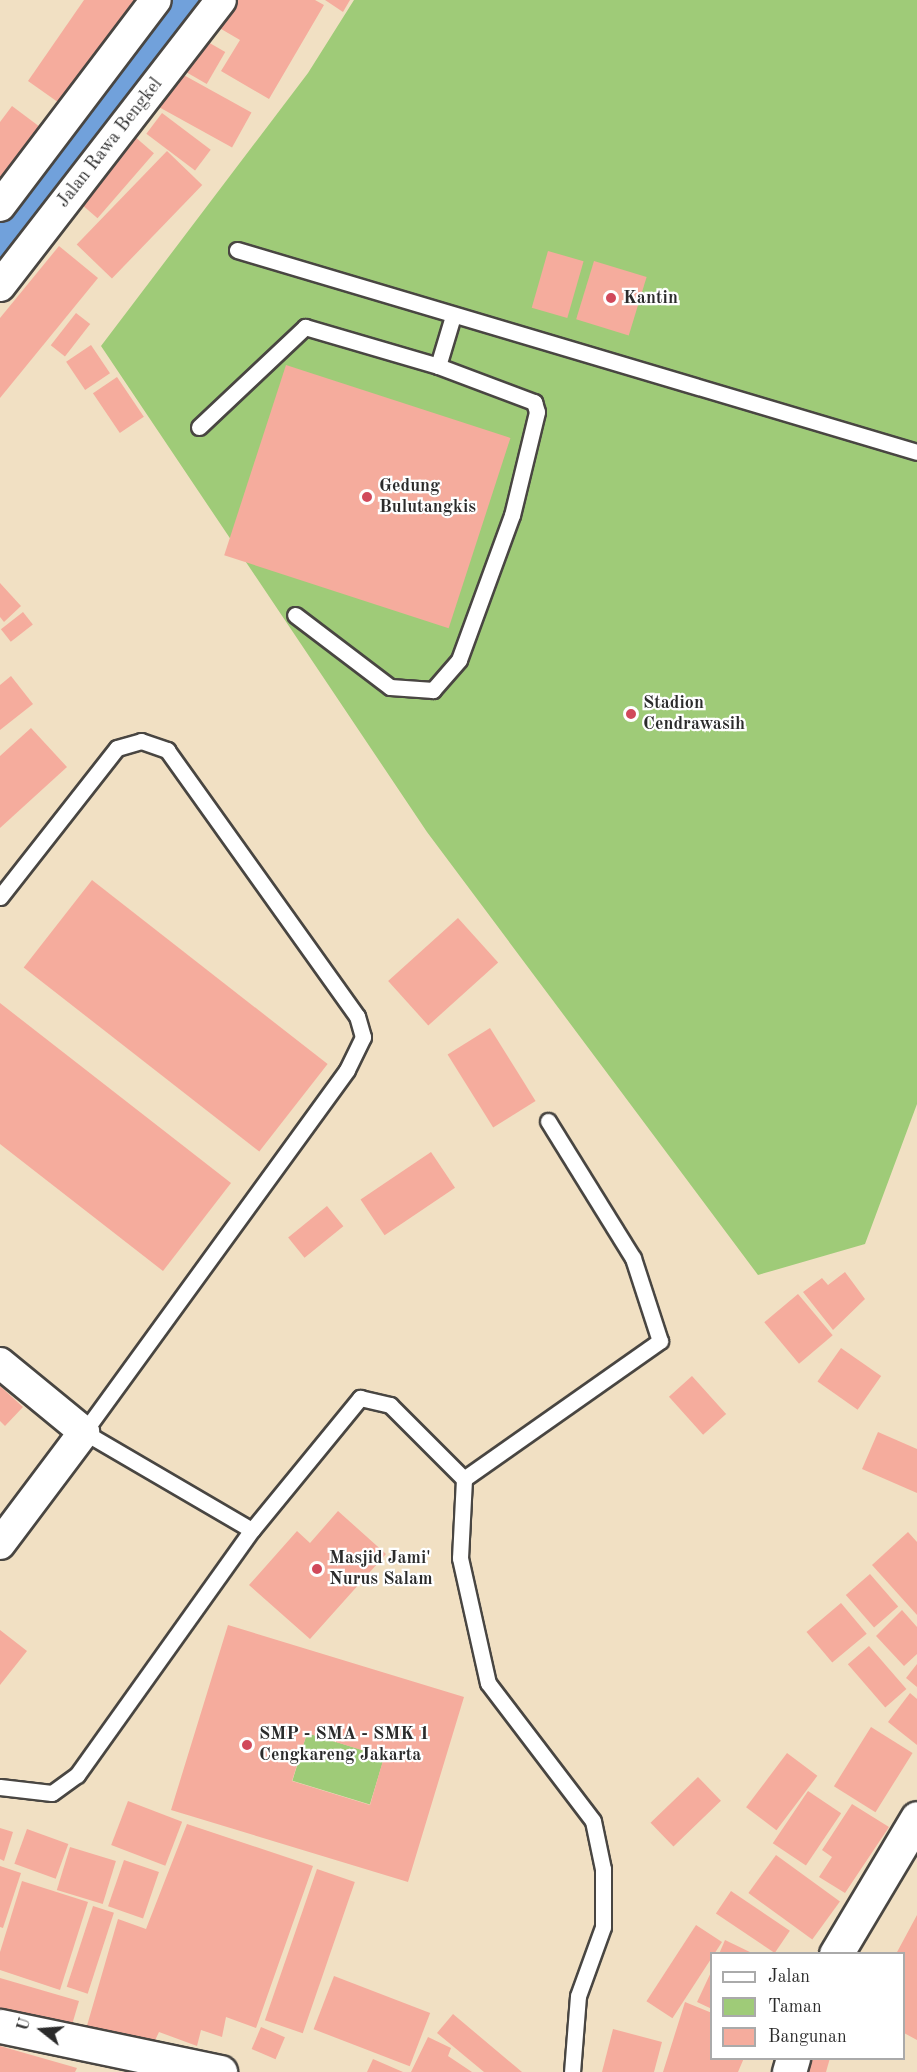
<!DOCTYPE html>
<style>
body{margin:0}
#map{position:relative;width:917px;height:2072px;overflow:hidden;background:#f1e0c3;font-family:"Old Standard TT",serif}
div>[style]{position:absolute}
.green>*{inset:0;background:#9fcb78;transform-origin:0 0}
.canal>*{height:33px;margin:-16.5px;padding:0 16.5px;transform-origin:16.5px;border-radius:16.5px;background:#71a1db}
.building>*{inset:0;background:#f5ac9d;transform-origin:0 0}
.roads{filter:drop-shadow(2px 0 #494642) drop-shadow(-2px 0 #494642) drop-shadow(0 2px #494642) drop-shadow(0 -2px #494642)}
.lane>*{height:15px;margin:-7.5px;padding:0 7.5px;transform-origin:7.5px;border-radius:7.5px;background:#fff}
.street>*{height:30px;margin:-15px;padding:0 15px;transform-origin:15px;border-radius:15px;background:#fff}
.secondary>*{height:33px;margin:-16.5px;padding:0 16.5px;transform-origin:16.5px;border-radius:16.5px;background:#fff}
.dots>*{width:16px;height:16px;translate:-50% -50%;box-sizing:border-box;border:3px solid #fff;border-radius:50%}
span{translate:-50% -50%;white-space:nowrap;text-align:center;line-height:1.15;-webkit-text-stroke:4.5px #fff;paint-order:stroke}
.street-label{font-size:18px;color:#2b2b2b}
.poi-label{font-size:18px;color:#2b2b2b;font-weight:700}
.left{translate:0 -50%;text-align:left}
.legend{position:absolute;left:710px;top:1952px;width:195px;height:108px;box-sizing:border-box;background:#fff;border:2px solid #aaa;margin:0;padding:8px 10px;list-style:none;font-size:18px;color:#2b2b2b}
.legend li{display:flex;align-items:center;gap:12px;height:30px}
.legend b{width:30px;border:2px solid #aaa}
.north{position:absolute;left:12px;top:2000px;width:60px;height:60px;-webkit-text-stroke:4px #fff;paint-order:stroke;rotate:287deg;font-size:16px;font-weight:700;line-height:24px;text-align:center;color:#2b2b2b}
.north::after{content:'';display:block;margin:auto;width:21px;height:27px;background:#2b2b2b;clip-path:polygon(50% 0,100% 100%,50% 72%,0 100%)}
</style>
<div id="map">
<div class="green">
<i style="clip-path:polygon(354px 0,917px 0,917px 1104px,865px 1244px,758px 1275px,427px 832px,101px 346px,308px 73px)"></i>
<i style="left:307px;top:1733px;width:81px;height:50px;rotate:17deg"></i>
</div>
<div class="canal">
<i style="left:0;top:243px;width:304px;rotate:-53deg"></i>
</div>
<div class="building">
<i style="clip-path:polygon(84px 0,135px 0,62px 105px,28px 81px)"></i>
<i style="clip-path:polygon(231px 0,315px 0,324px 5px,269px 99px,221px 71px,240px 40px,216px 26px)"></i>
<i style="clip-path:polygon(325px 0,350px 0,343px 12px)"></i>
<i style="left:201px;top:38px;width:28px;height:37px;rotate:30deg"></i>
<i style="left:171px;top:68px;width:92px;height:40px;rotate:29deg"></i>
<i style="clip-path:polygon(12px 106px,40px 127px,0 181px,0 122px)"></i>
<i style="left:162px;top:113px;width:61px;height:26px;rotate:37deg"></i>
<i style="left:126px;top:129px;width:37px;height:86px;rotate:41deg"></i>
<i style="left:167px;top:151px;width:49px;height:130px;rotate:44deg"></i>
<i style="clip-path:polygon(59px 246px,98px 278px,0 398px,0 318px)"></i>
<i style="left:548px;top:251px;width:37px;height:59px;rotate:16deg"></i>
<i style="left:594px;top:261px;width:55px;height:61px;rotate:17deg"></i>
<i style="left:76px;top:313px;width:18px;height:41px;rotate:38deg"></i>
<i style="left:91px;top:345px;width:34px;height:30px;rotate:56deg"></i>
<i style="left:286px;top:365px;width:236px;height:200px;rotate:18deg"></i>
<i style="left:117px;top:377px;width:48px;height:29px;rotate:56deg"></i>
<i style="clip-path:polygon(0 583px,21px 606px,4px 622px,0 617px)"></i>
<i style="left:23px;top:612px;width:16px;height:28px;rotate:52deg"></i>
<i style="clip-path:polygon(11px 676px,33px 704px,0 730px,0 685px)"></i>
<i style="clip-path:polygon(31px 728px,67px 767px,0 828px,0 756px)"></i>
<i style="left:92px;top:880px;width:299px;height:111px;rotate:38deg"></i>
<i style="left:458px;top:918px;width:60px;height:94px;rotate:48deg"></i>
<i style="clip-path:polygon(0 1003px,231px 1183px,163px 1271px,0 1144px)"></i>
<i style="left:490px;top:1028px;width:86px;height:50px;rotate:58deg"></i>
<i style="left:431px;top:1152px;width:43px;height:85px;rotate:56deg"></i>
<i style="left:327px;top:1206px;width:26px;height:50px;rotate:51deg"></i>
<i style="clip-path:polygon(845px 1272px,865px 1299px,833px 1330px,803px 1292px,822px 1278px,828px 1285px)"></i>
<i style="left:798px;top:1294px;width:54px;height:44px;rotate:50deg"></i>
<i style="left:841px;top:1348px;width:49px;height:41px;rotate:35deg"></i>
<i style="left:692px;top:1376px;width:51px;height:31px;rotate:48deg"></i>
<i style="clip-path:polygon(0 1386px,23px 1407px,5px 1426px,0 1421px)"></i>
<i style="clip-path:polygon(878px 1432px,917px 1449px,917px 1493px,862px 1469px)"></i>
<i style="clip-path:polygon(338px 1511px,386px 1554px,310px 1639px,249px 1585px,297px 1531px,310px 1543px)"></i>
<i style="clip-path:polygon(908px 1532px,917px 1542px,917px 1615px,872px 1565px)"></i>
<i style="left:870px;top:1574px;width:43px;height:32px;rotate:49deg"></i>
<i style="left:841px;top:1603px;width:40px;height:45px;rotate:50deg"></i>
<i style="clip-path:polygon(902px 1610px,917px 1627px,917px 1654px,904px 1666px,876px 1636px)"></i>
<i style="clip-path:polygon(evenodd,228px 1625px,464px 1697px,408px 1882px,171px 1810px,228px 1625px,307px 1733px,384px 1757px,370px 1805px,292px 1781px,307px 1733px)"></i>
<i style="clip-path:polygon(0 1630px,27px 1651px,0 1685px)"></i>
<i style="left:869px;top:1646px;width:57px;height:28px;rotate:49deg"></i>
<i style="clip-path:polygon(917px 1664px,917px 1687px,906px 1678px)"></i>
<i style="clip-path:polygon(910px 1693px,917px 1699px,917px 1745px,888px 1722px)"></i>
<i style="left:871px;top:1727px;width:49px;height:70px;rotate:32deg"></i>
<i style="left:787px;top:1753px;width:38px;height:68px;rotate:37deg"></i>
<i style="left:698px;top:1777px;width:33px;height:66px;rotate:46deg"></i>
<i style="left:808px;top:1791px;width:40px;height:63px;rotate:34deg"></i>
<i style="left:128px;top:1801px;width:58px;height:47px;rotate:21deg"></i>
<i style="clip-path:polygon(852px 1804px,889px 1827px,845px 1893px,819px 1877px,832px 1857px,822px 1850px)"></i>
<i style="clip-path:polygon(187px 1824px,313px 1866px,256px 2028px,226px 2017px,222px 2037px,201px 2030px,197px 2046px,159px 2032px,151px 2049px,86px 2029px,118px 1919px,146px 1929px)"></i>
<i style="clip-path:polygon(0 1828px,13px 1832px,4px 1861px,0 1859px)"></i>
<i style="left:27px;top:1829px;width:44px;height:37px;rotate:20deg"></i>
<i style="left:70px;top:1847px;width:48px;height:45px;rotate:17deg"></i>
<i style="left:776px;top:1855px;width:79px;height:47px;rotate:36deg"></i>
<i style="left:124px;top:1860px;width:37px;height:49px;rotate:19deg"></i>
<i style="clip-path:polygon(0 1866px,21px 1873px,3px 1928px,0 1927px)"></i>
<i style="left:317px;top:1869px;width:40px;height:160px;rotate:19deg"></i>
<i style="clip-path:polygon(22px 1881px,88px 1902px,60px 1990px,0 1970px,0 1952px)"></i>
<i style="left:731px;top:1891px;width:71px;height:27px;rotate:34deg"></i>
<i style="left:93px;top:1906px;width:22px;height:85px;rotate:18deg"></i>
<i style="clip-path:polygon(917px 1915px,917px 2040px,904px 2033px,904px 1954px,896px 1954px)"></i>
<i style="left:696px;top:1925px;width:31px;height:91px;rotate:33deg"></i>
<i style="clip-path:polygon(725px 1940px,754px 1954px,719px 1954px)"></i>
<i style="clip-path:polygon(712px 1970px,712px 2009px,697px 2002px)"></i>
<i style="left:334px;top:1976px;width:103px;height:57px;rotate:21deg"></i>
<i style="clip-path:polygon(0 1978px,79px 2001px,69px 2035px,0 2016px)"></i>
<i style="clip-path:polygon(685px 2002px,712px 2013px,712px 2058px,744px 2058px,738px 2072px,663px 2072px)"></i>
<i style="clip-path:polygon(453px 2014px,522px 2072px,484px 2072px,437px 2033px)"></i>
<i style="left:261px;top:2027px;width:26px;height:24px;rotate:23deg"></i>
<i style="clip-path:polygon(613px 2029px,662px 2042px,654px 2072px,602px 2072px)"></i>
<i style="clip-path:polygon(428px 2037px,451px 2048px,448px 2056px,472px 2072px,411px 2072px)"></i>
<i style="clip-path:polygon(0 2046px,77px 2068px,75px 2072px,0 2072px)"></i>
<i style="clip-path:polygon(800px 2058px,830px 2058px,826px 2072px,796px 2072px)"></i>
<i style="clip-path:polygon(373px 2059px,403px 2072px,367px 2072px)"></i>
</div>
<div class="roads">
<div class="lane">
<i style="left:237px;top:250px;width:709px;rotate:16.54deg"></i>
<i style="left:438px;top:366px;width:52px;rotate:-73.3deg"></i>
<i style="left:199px;top:427px;width:146px;rotate:-43.3deg"></i>
<i style="left:305px;top:327px;width:139px;rotate:16.3deg"></i>
<i style="left:438px;top:366px;width:103px;rotate:20.6deg"></i>
<i style="left:534px;top:402px;width:10px;rotate:73deg"></i>
<i style="left:537px;top:412px;width:106px;rotate:103.6deg"></i>
<i style="left:512px;top:515px;width:154px;rotate:110.1deg"></i>
<i style="left:459px;top:660px;width:40px;rotate:131deg"></i>
<i style="left:433px;top:690px;width:43px;rotate:-176deg"></i>
<i style="left:390px;top:687px;width:119px;rotate:-142.8deg"></i>
<i style="left:0;top:897px;width:189px;rotate:-51.9deg"></i>
<i style="left:117px;top:748px;width:25px;rotate:-16deg"></i>
<i style="left:141px;top:741px;width:28px;rotate:19deg"></i>
<i style="left:167px;top:750px;width:327px;rotate:54.5deg"></i>
<i style="left:357px;top:1016px;width:22px;rotate:74deg"></i>
<i style="left:363px;top:1037px;width:37px;rotate:116deg"></i>
<i style="left:347px;top:1070px;width:447px;rotate:126deg"></i>
<i style="left:84px;top:1432px;width:194px;rotate:30.3deg"></i>
<i style="left:548px;top:1121px;width:161px;rotate:58.2deg"></i>
<i style="left:633px;top:1258px;width:87px;rotate:72deg"></i>
<i style="left:660px;top:1341px;width:240px;rotate:144.9deg"></i>
<i style="left:464px;top:1479px;width:79px;rotate:92.9deg"></i>
<i style="left:460px;top:1558px;width:128px;rotate:77.4deg"></i>
<i style="left:488px;top:1683px;width:173px;rotate:52.7deg"></i>
<i style="left:593px;top:1821px;width:49px;rotate:78.2deg"></i>
<i style="left:603px;top:1869px;width:58px;rotate:90deg"></i>
<i style="left:603px;top:1927px;width:73px;rotate:109.9deg"></i>
<i style="left:578px;top:1996px;width:76px;rotate:94.5deg"></i>
<i style="left:0;top:1787px;width:52px;rotate:6.6deg"></i>
<i style="left:52px;top:1793px;width:31px;rotate:-36deg"></i>
<i style="left:77px;top:1775px;width:301px;rotate:-54.5deg"></i>
<i style="left:252px;top:1530px;width:171px;rotate:-50.7deg"></i>
<i style="left:360px;top:1398px;width:31px;rotate:13deg"></i>
<i style="left:390px;top:1405px;width:105px;rotate:45deg"></i>
</div>
<div class="street">
<i style="left:0;top:206px;width:258px;rotate:-52.9deg"></i>
<i style="left:0;top:286px;width:361px;rotate:-52.3deg"></i>
<i style="left:0;top:1363px;width:109px;rotate:39.4deg"></i>
<i style="left:84px;top:1432px;width:140px;rotate:126.9deg"></i>
</div>
<div class="secondary">
<i style="left:836px;top:1954px;width:158px;rotate:-59.2deg"></i>
<i style="left:0;top:2026px;width:225px;rotate:11.8deg"></i>
<i style="left:789px;top:2072px;width:15px;rotate:-74deg"></i>
</div>
</div>
<div class="dots">
<i style="left:611px;top:298px;background:#d1495b"></i>
<i style="left:367px;top:497px;background:#d1495b"></i>
<i style="left:631px;top:714px;background:#d1495b"></i>
<i style="left:317px;top:1569px;background:#d1495b"></i>
<i style="left:247px;top:1745px;background:#d1495b"></i>
</div>
<div class="street-label">
<span style="left:110px;top:143px;rotate:-52deg">Jalan Rawa Bengkel</span>
</div>
<div class="poi-label">
<span class="left" style="left:623px;top:298px">Kantin</span>
<span class="left" style="left:379px;top:497px">Gedung<br>Bulutangkis</span>
<span class="left" style="left:643px;top:714px">Stadion<br>Cendrawasih</span>
<span class="left" style="left:329px;top:1569px">Masjid Jami'<br>Nurus Salam</span>
<span class="left" style="left:259px;top:1745px">SMP - SMA - SMK 1<br>Cengkareng Jakarta</span>
</div>
<ul class="legend">
<li><b style="height:8px;background:#fff"></b>Jalan</li>
<li><b style="height:16px;background:#9fcb78"></b>Taman</li>
<li><b style="height:16px;background:#f5ac9d"></b>Bangunan</li>
</ul>
<div class="north">U</div>
</div>
